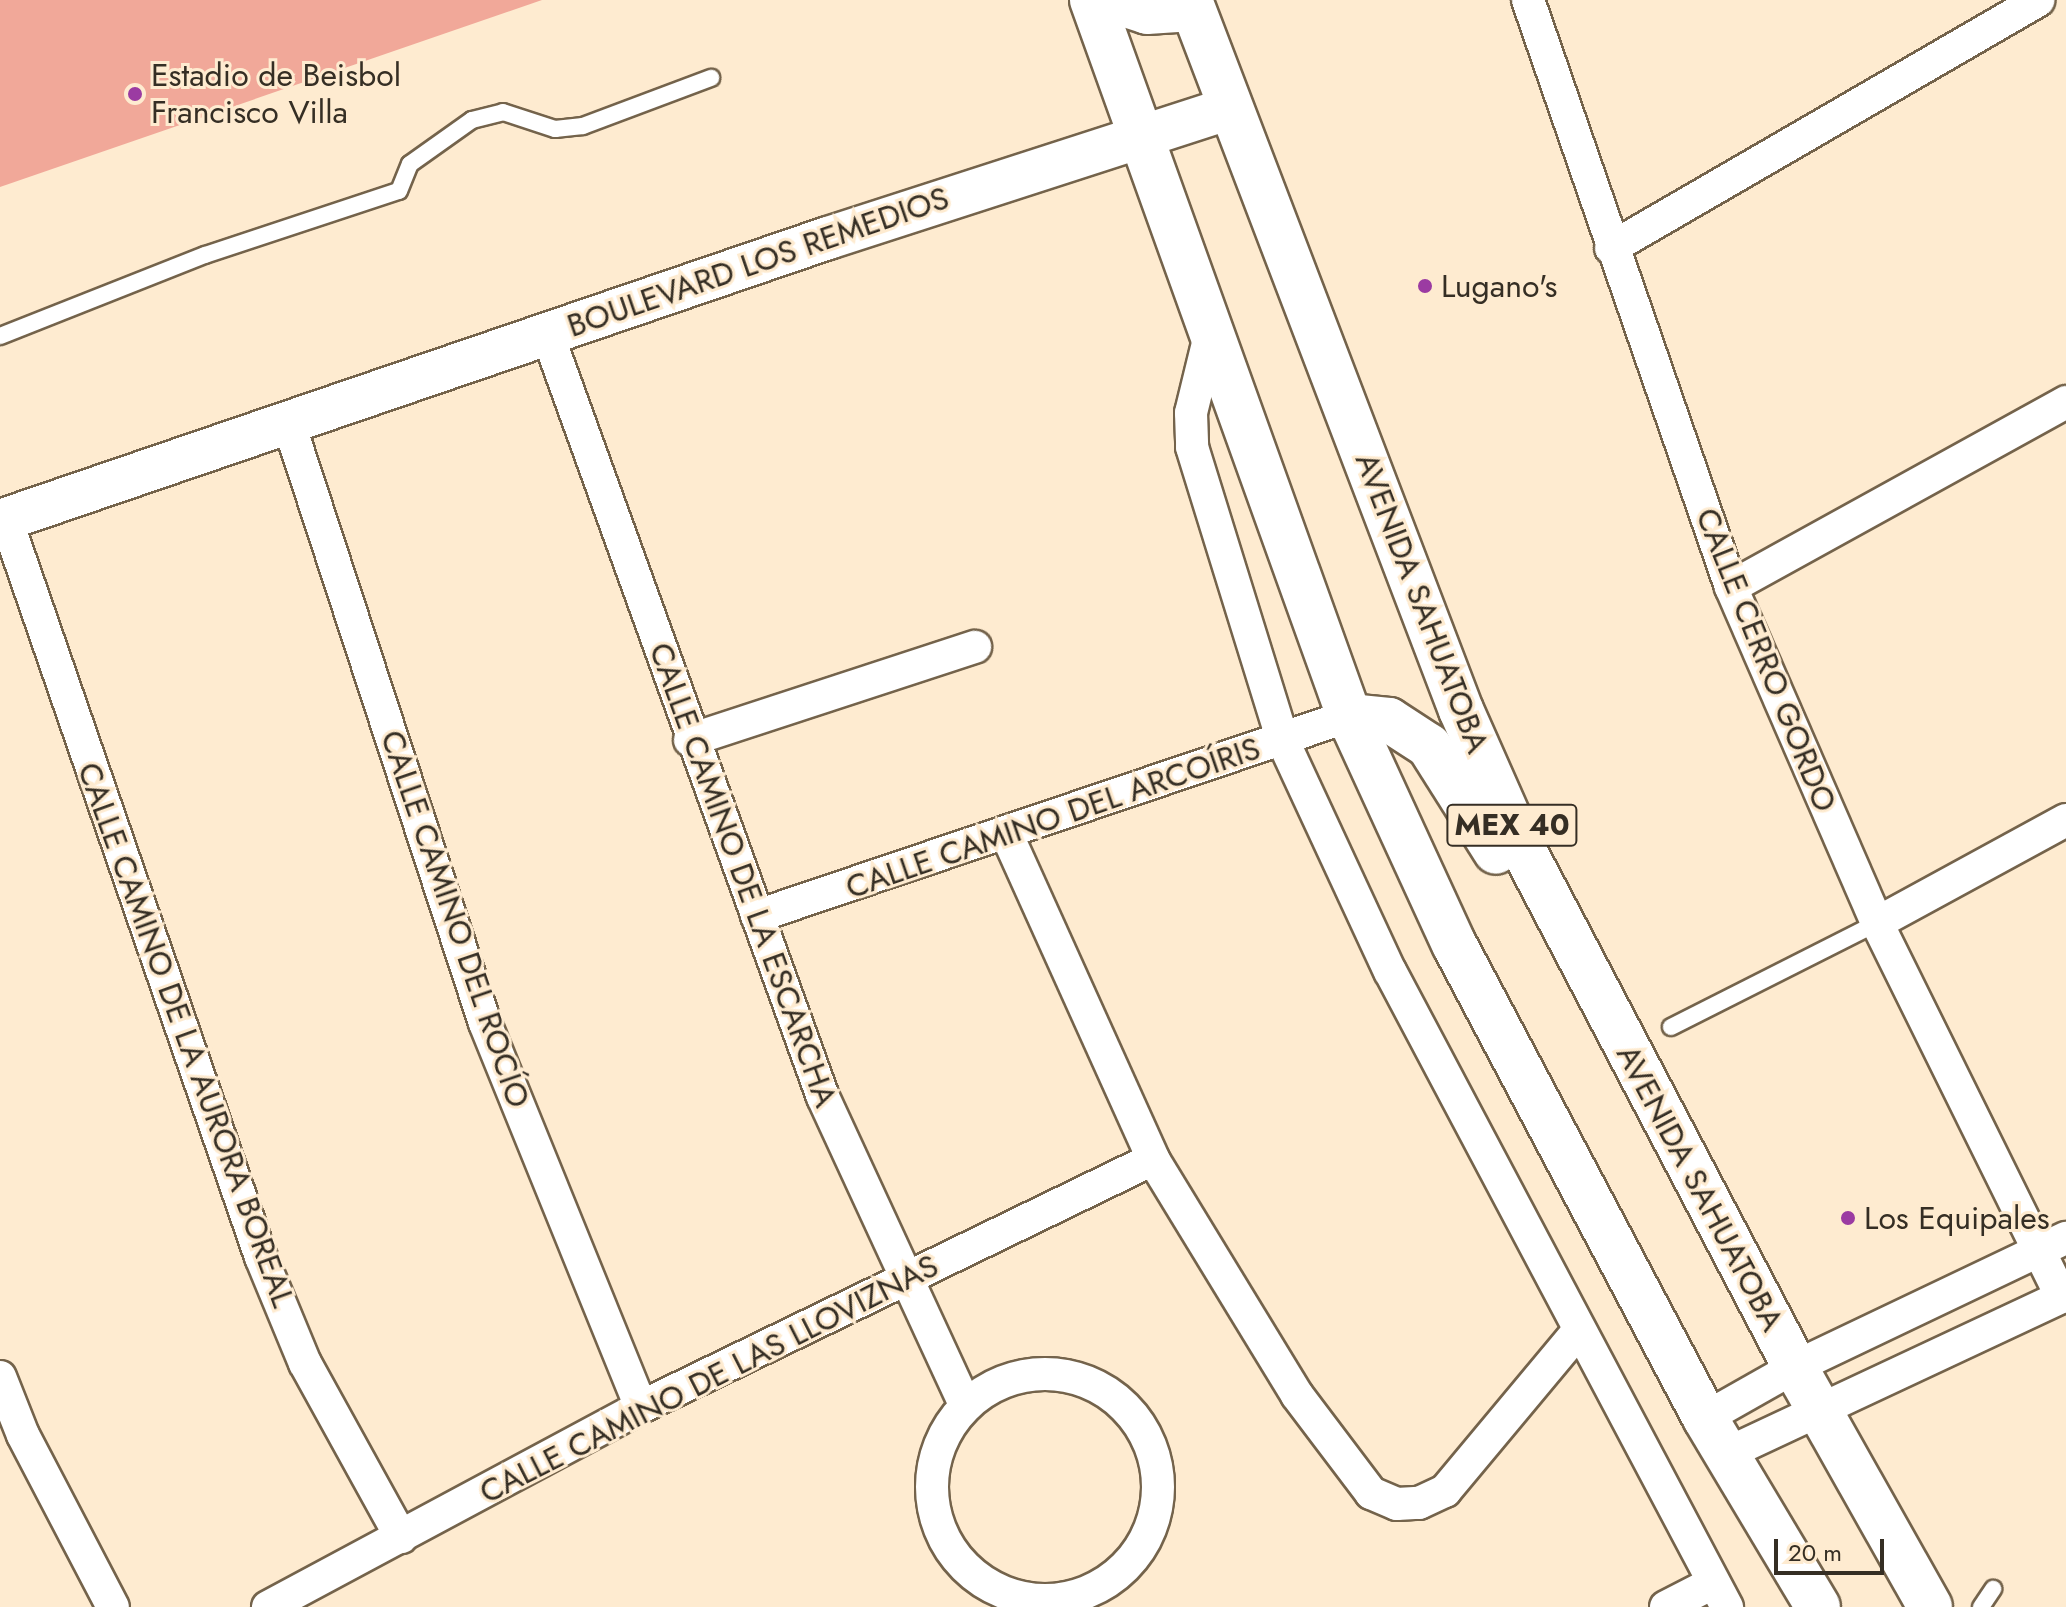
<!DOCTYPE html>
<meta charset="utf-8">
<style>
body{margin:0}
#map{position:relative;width:2066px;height:1607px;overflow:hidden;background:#feebd0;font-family:Jost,sans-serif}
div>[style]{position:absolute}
.green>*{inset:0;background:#f1a899}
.roads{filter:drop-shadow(2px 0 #74634b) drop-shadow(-2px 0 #74634b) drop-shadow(0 2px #74634b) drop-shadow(0 -2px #74634b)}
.service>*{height:16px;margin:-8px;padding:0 8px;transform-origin:8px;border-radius:8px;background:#fff}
.minor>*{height:32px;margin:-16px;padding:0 16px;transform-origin:16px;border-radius:16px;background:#fff}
.minor>.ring{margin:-16px;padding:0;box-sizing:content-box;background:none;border:32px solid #fff;border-radius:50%}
.tertiary>*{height:42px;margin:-21px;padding:0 21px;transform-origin:21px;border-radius:21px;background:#fff}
.primary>*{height:44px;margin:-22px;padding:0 22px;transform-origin:22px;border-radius:22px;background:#fff}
.dots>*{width:22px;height:22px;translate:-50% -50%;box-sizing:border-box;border:4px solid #feebd0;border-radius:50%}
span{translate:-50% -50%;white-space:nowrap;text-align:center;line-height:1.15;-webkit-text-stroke:6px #feebd0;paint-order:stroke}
.shield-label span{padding:2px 6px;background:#feebd0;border:2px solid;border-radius:6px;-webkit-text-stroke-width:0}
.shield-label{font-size:30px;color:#352e24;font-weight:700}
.poi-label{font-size:32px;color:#352e24}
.left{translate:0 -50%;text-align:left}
.street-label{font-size:32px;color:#352e24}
.scale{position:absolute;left:1774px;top:1539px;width:110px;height:36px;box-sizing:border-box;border:4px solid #352e24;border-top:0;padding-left:10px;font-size:24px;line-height:28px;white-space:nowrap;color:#352e24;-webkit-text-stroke:6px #feebd0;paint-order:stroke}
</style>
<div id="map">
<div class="green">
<i style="clip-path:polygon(0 0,542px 0,0 187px)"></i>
</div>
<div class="roads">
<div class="service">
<i style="left:0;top:336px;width:220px;rotate:-21.6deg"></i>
<i style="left:205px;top:255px;width:204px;rotate:-18.3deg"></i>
<i style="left:399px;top:191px;width:29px;rotate:-68deg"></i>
<i style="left:410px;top:164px;width:76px;rotate:-35.4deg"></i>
<i style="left:472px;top:120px;width:32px;rotate:-14deg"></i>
<i style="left:503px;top:112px;width:55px;rotate:18.1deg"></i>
<i style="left:555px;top:129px;width:28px;rotate:-6deg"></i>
<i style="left:583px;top:126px;width:137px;rotate:-20.6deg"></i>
<i style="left:1671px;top:1027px;width:231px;rotate:-26.8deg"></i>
<i style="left:1981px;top:1607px;width:22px;rotate:-56deg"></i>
</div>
<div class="minor">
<i style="left:1528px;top:0;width:621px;rotate:70.92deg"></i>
<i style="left:1731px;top:587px;width:366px;rotate:66.5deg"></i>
<i style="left:1877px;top:923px;width:417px;rotate:63.7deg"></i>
<i style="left:1611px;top:248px;width:494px;rotate:-30.1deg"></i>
<i style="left:547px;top:333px;width:812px;rotate:70.14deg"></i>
<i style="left:823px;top:1097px;width:339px;rotate:65.2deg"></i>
<i style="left:1210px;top:335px;width:80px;rotate:103.7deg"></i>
<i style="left:1191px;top:413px;width:34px;rotate:88deg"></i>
<i style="left:1192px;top:447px;width:308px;rotate:72.8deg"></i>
<i style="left:1283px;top:741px;width:254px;rotate:65.1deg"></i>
<i style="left:1390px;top:971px;width:720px;rotate:62.08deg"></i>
<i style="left:289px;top:424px;width:630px;rotate:71.88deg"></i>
<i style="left:485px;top:1023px;width:414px;rotate:67.9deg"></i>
<i style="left:6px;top:519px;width:781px;rotate:70.94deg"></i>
<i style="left:261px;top:1257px;width:115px;rotate:67.5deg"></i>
<i style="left:305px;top:1363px;width:199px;rotate:61.1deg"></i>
<i style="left:1731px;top:587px;width:383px;rotate:-28.9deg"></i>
<i style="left:690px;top:740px;width:300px;rotate:-18.1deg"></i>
<i style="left:1007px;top:835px;width:355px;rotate:65.7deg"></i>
<i style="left:1153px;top:1159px;width:276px;rotate:58.6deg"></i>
<i style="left:1297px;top:1395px;width:123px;rotate:52.9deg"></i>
<i style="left:1371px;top:1493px;width:28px;rotate:23deg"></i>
<i style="left:1397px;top:1504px;width:22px;rotate:-3deg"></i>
<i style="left:1419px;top:1503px;width:29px;rotate:-25deg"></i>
<i style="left:1445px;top:1491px;width:209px;rotate:-50.2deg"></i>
<i style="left:757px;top:916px;width:625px;rotate:-18.67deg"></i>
<i style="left:1877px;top:923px;width:215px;rotate:-28.6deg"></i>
<i class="ring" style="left:932px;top:1374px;width:194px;height:194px"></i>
<i style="left:0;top:1377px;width:62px;rotate:68.4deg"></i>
<i style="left:23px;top:1435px;width:194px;rotate:62.4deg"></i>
<i style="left:1705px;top:1418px;width:103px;rotate:-29.5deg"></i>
<i style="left:1795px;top:1367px;width:300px;rotate:-25.5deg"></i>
<i style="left:1726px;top:1454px;width:375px;rotate:-25.1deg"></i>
<i style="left:268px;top:1607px;width:423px;rotate:-28.2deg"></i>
<i style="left:641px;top:1407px;width:569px;rotate:-25.84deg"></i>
<i style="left:1666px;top:1607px;width:53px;rotate:-27.1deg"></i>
</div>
<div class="tertiary">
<i style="left:0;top:521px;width:875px;rotate:-18.87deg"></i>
<i style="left:828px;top:238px;width:422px;rotate:-17.9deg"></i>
</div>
<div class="primary">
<i style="left:1092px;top:0;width:761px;rotate:70.25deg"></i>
<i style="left:1349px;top:716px;width:251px;rotate:65.3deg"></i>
<i style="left:1454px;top:944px;width:536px;rotate:62.1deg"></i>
<i style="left:1705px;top:1418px;width:220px;rotate:59.1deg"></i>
<i style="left:1111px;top:0;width:38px;rotate:18deg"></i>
<i style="left:1147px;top:12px;width:45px;rotate:-3.8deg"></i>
<i style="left:1190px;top:0;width:760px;rotate:69.11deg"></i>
<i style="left:1461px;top:710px;width:145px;rotate:66.1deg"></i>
<i style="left:1520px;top:843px;width:592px;rotate:62.31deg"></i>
<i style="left:1795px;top:1367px;width:275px;rotate:60.6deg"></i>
<i style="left:1349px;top:716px;width:40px;rotate:5.7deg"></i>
<i style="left:1389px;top:720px;width:48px;rotate:33deg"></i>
<i style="left:1429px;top:746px;width:125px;rotate:57.7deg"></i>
</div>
</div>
<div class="dots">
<i style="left:135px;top:94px;background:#9b3ba2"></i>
<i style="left:1425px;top:286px;background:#9b3ba2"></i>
<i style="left:1848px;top:1218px;background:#9b3ba2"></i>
</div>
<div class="shield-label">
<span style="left:1512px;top:825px">MEX 40</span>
</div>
<div class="poi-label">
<span class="left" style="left:151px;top:94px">Estadio de Beisbol<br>Francisco Villa</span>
<span class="left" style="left:1441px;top:286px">Lugano's</span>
<span class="left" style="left:1864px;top:1218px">Los Equipales</span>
</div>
<div class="street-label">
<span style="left:758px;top:262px;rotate:-19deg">BOULEVARD LOS REMEDIOS</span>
<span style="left:1422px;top:603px;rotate:69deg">AVENIDA SAHUATOBA</span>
<span style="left:1766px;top:660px;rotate:68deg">CALLE CERRO GORDO</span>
<span style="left:1053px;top:818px;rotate:-19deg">CALLE CAMINO DEL ARCOÍRIS</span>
<span style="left:743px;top:875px;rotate:70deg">CALLE CAMINO DE LA ESCARCHA</span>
<span style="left:455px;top:919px;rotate:71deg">CALLE CAMINO DEL ROCÍO</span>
<span style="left:186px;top:1035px;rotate:70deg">CALLE CAMINO DE LA AURORA BOREAL</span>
<span style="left:1700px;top:1188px;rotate:62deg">AVENIDA SAHUATOBA</span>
<span style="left:709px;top:1379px;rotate:-27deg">CALLE CAMINO DE LAS LLOVIZNAS</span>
</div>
<div class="scale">20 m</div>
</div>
